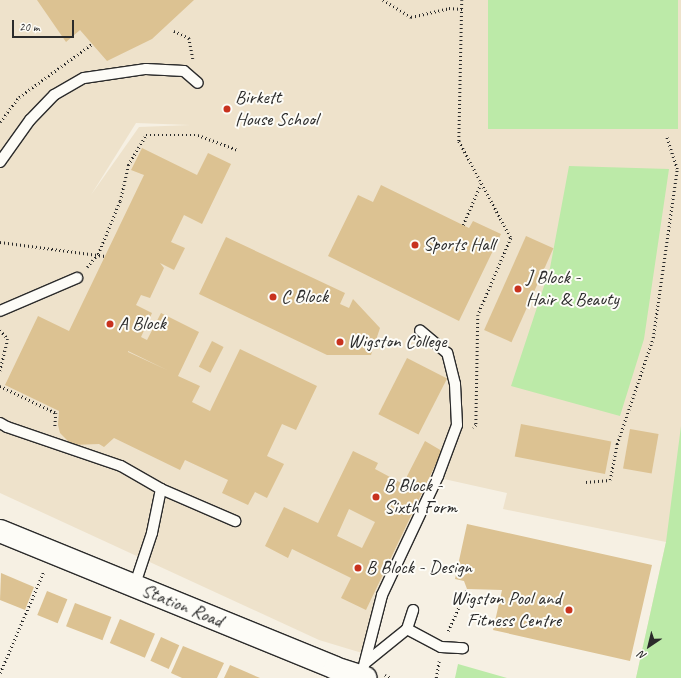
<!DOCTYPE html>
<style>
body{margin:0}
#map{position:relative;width:681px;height:678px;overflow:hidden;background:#f6f0e3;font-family:Caveat,sans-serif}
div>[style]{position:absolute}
.built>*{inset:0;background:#eee2cb}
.green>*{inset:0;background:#bceaa8;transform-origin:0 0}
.building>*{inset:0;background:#dcc292;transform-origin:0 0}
.path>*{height:2.5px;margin-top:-1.25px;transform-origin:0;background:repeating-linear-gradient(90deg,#2b2b2b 0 1px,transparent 0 4px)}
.roads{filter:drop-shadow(1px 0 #2b2b2b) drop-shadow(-1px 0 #2b2b2b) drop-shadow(0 1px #2b2b2b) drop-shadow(0 -1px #2b2b2b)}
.lane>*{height:10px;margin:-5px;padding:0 5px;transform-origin:5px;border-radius:5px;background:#fdfcf7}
.secondary>*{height:22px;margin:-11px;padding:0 11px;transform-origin:11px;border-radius:11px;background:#fdfcf7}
.dots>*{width:11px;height:11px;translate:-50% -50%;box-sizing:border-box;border:2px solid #fdfcf7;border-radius:50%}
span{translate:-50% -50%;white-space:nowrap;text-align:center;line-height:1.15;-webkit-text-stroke:4px #fdfcf7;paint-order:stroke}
.poi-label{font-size:19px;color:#2b2b2b}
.left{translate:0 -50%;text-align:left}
.right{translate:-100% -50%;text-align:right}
.street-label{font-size:19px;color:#2b2b2b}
.north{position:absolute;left:629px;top:626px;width:40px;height:40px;-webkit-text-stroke:3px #fdfcf7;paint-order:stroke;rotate:215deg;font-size:11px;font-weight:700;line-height:16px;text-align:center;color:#2b2b2b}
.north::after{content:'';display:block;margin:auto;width:14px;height:18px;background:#2b2b2b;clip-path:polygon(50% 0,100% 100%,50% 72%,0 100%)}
.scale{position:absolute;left:12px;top:20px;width:62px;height:18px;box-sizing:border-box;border:2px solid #2b2b2b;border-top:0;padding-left:5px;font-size:12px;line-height:14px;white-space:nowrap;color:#2b2b2b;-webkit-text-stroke:3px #fdfcf7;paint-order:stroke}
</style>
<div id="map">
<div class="built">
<i style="clip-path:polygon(evenodd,0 0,681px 0,681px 678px,636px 678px,666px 542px,503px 509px,507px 493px,444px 479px,388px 596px,372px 656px,319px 640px,0 493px,0 0,136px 123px,190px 125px,139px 127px,91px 195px,136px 123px)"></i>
</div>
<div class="green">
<i style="left:488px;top:0;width:190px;height:129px"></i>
<i style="clip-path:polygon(569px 166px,669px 169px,644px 339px,620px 416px,511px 386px,550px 268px)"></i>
<i style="clip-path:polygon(681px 426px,681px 678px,636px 678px,666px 542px)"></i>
<i style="clip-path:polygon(458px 664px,507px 678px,455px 678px)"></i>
</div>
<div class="building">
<i style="clip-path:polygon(37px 0,194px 0,152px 39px,107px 61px,80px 30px,66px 42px)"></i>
<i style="clip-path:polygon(evenodd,142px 148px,197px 175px,208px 153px,231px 164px,202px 224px,184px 215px,171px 242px,185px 248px,174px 270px,160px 263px,164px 268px,150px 298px,141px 295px,136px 305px,152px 313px,141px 337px,147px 340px,161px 313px,199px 332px,178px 376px,200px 386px,192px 402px,210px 411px,240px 349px,317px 386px,296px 430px,282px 424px,267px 456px,284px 464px,267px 498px,255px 492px,248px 505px,222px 493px,228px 480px,185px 460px,180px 470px,114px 438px,104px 447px,99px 444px,72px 445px,60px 433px,58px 425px,59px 411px,5px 385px,38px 316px,69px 331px,144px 175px,131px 170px,142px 148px,128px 351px,167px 370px,128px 352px,128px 351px)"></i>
<i style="clip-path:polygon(381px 185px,469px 228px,473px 221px,501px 234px,459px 321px,328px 256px,358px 195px,373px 202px)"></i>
<i style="left:526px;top:236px;width:30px;height:103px;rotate:24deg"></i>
<i style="clip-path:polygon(226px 237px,345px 293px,340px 304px,349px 308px,353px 299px,380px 328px,371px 355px,327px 355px,199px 294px)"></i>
<i style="left:212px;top:341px;width:13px;height:29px;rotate:27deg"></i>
<i style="left:407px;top:358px;width:45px;height:63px;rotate:27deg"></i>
<i style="left:521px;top:424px;width:92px;height:33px;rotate:11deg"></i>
<i style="left:630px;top:429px;width:29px;height:40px;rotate:10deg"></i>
<i style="clip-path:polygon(evenodd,425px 441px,442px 451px,366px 610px,341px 598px,351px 578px,292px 549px,288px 558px,265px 546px,284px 507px,318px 523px,353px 451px,378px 463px,375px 469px,403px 484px,425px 441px,349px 509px,375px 522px,362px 548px,337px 536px,349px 509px)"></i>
<i style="clip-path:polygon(467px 524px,652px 565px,630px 661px,493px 630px,502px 590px,467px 589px,464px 581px,455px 579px)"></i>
<i style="clip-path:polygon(1px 573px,34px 587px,25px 610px,0 600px)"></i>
<i style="left:47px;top:591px;width:22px;height:26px;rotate:22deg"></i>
<i style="left:75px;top:603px;width:39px;height:25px;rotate:21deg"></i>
<i style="left:120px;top:619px;width:38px;height:26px;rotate:23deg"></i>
<i style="left:161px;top:637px;width:20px;height:26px;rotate:24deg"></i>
<i style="clip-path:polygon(183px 646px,224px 663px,217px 678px,182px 678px,171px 673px)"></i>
<i style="clip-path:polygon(230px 665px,244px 671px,260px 678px,224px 678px)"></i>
</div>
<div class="path">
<i style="left:383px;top:0;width:33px;rotate:31deg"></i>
<i style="left:411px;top:17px;width:39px;rotate:-13deg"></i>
<i style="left:449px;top:8px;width:13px;rotate:4deg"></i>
<i style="left:462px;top:0;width:141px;rotate:91.2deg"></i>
<i style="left:459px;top:141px;width:110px;rotate:61.8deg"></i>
<i style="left:511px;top:238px;width:84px;rotate:113.2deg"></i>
<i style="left:478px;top:315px;width:110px;rotate:91deg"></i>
<i style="left:476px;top:425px;width:4px;rotate:135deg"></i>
<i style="left:174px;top:31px;width:17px;rotate:25deg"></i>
<i style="left:189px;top:38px;width:21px;rotate:79deg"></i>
<i style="left:0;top:122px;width:31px;rotate:-53deg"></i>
<i style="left:19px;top:97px;width:90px;rotate:-36deg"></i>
<i style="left:463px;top:225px;width:46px;rotate:-66.8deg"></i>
<i style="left:0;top:242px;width:106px;rotate:7.6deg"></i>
<i style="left:87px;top:267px;width:17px;rotate:-50deg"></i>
<i style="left:98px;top:254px;width:57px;rotate:-67.5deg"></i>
<i style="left:120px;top:201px;width:37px;rotate:-77deg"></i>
<i style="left:128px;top:165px;width:35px;rotate:-59deg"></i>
<i style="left:146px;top:135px;width:52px"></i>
<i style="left:198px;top:135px;width:43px;rotate:20.6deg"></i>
<i style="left:0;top:330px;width:12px;rotate:48deg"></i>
<i style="left:8px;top:339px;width:34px;rotate:104deg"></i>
<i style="left:0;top:386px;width:62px;rotate:25.7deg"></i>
<i style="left:56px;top:413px;width:13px;rotate:94deg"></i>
<i style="left:586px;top:482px;width:24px;rotate:-5deg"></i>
<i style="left:610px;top:480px;width:37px;rotate:-79deg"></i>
<i style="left:617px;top:444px;width:112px;rotate:-71.2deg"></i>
<i style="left:653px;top:338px;width:171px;rotate:-81.9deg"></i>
<i style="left:677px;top:169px;width:35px;rotate:-108deg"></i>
<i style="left:448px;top:631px;width:46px;rotate:-65.7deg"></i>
<i style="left:0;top:673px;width:111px;rotate:-66.7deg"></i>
<i style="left:385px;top:675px;width:7px;rotate:27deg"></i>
<i style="left:436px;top:678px;width:17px;rotate:-80deg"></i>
</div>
<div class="roads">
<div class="lane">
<i style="left:0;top:162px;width:52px;rotate:-54.5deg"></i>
<i style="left:30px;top:120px;width:35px;rotate:-46deg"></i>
<i style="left:54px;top:95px;width:34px;rotate:-30deg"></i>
<i style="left:84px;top:78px;width:63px;rotate:-8.3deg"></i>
<i style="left:146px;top:69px;width:38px;rotate:3deg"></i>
<i style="left:184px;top:71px;width:18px;rotate:41deg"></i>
<i style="left:0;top:311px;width:84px;rotate:-23.2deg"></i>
<i style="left:0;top:423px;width:8px;rotate:30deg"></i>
<i style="left:7px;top:427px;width:120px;rotate:18.9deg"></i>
<i style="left:121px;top:466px;width:46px;rotate:29.9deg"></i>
<i style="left:161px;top:489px;width:45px;rotate:101.6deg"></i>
<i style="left:152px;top:533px;width:57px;rotate:108.4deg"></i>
<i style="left:161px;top:489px;width:81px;rotate:23.4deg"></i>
<i style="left:407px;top:629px;width:20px;rotate:-72deg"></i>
<i style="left:365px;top:663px;width:54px;rotate:-39deg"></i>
<i style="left:407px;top:629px;width:38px;rotate:28deg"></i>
<i style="left:441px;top:647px;width:22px;rotate:3deg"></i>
<i style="left:361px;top:677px;width:85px;rotate:-75.6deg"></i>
<i style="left:382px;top:595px;width:132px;rotate:-64.8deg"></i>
<i style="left:438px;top:476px;width:54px;rotate:-69.6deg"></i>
<i style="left:457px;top:425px;width:41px;rotate:-92.8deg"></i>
<i style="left:455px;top:384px;width:32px;rotate:-104deg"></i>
<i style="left:447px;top:353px;width:35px;rotate:-140deg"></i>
</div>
<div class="secondary">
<i style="left:0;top:531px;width:362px;rotate:22.2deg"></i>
<i style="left:335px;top:668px;width:32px;rotate:18deg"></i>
</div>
</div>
<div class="dots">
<i style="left:227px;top:109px;background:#c8321e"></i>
<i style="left:415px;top:245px;background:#c8321e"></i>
<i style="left:518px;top:289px;background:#c8321e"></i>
<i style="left:273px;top:297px;background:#c8321e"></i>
<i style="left:110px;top:324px;background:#c8321e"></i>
<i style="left:340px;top:342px;background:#c8321e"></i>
<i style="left:376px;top:497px;background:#c8321e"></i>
<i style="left:358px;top:568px;background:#c8321e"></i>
<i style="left:569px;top:610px;background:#c8321e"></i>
</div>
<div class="poi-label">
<span class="left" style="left:235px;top:109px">Birkett<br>House School</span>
<span class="left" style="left:423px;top:245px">Sports Hall</span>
<span class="left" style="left:526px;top:289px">J Block -<br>Hair &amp; Beauty</span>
<span class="left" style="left:281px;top:297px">C Block</span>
<span class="left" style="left:118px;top:324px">A Block</span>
<span class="left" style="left:348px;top:342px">Wigston College</span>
<span class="left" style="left:384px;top:497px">B Block -<br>Sixth Form</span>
<span class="left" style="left:366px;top:568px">B Block - Design</span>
<span class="right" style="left:561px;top:610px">Wigston Pool and<br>Fitness Centre</span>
</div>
<div class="street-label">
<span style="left:182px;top:606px;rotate:22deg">Station Road</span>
</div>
<div class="north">N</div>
<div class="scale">20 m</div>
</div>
